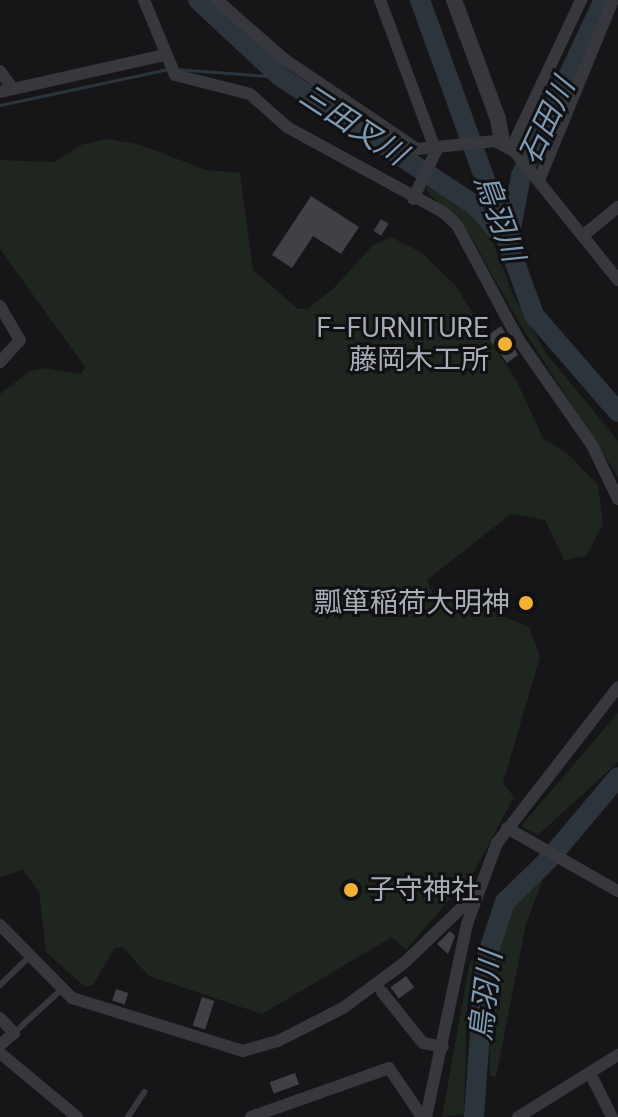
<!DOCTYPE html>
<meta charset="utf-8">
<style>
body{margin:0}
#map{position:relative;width:618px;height:1117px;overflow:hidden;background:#161618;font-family:"DM Sans","Noto Sans JP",sans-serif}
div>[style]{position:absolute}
.green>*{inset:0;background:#1e261f}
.stream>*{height:3px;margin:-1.5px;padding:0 1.5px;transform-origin:1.5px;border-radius:1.5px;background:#2c353c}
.river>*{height:20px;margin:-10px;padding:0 10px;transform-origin:10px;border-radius:10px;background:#2c353c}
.building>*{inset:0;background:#404145;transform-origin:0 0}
.service>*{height:6px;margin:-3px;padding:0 3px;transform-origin:3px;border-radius:3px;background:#37383d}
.minor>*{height:12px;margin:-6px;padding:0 6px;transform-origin:6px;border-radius:6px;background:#37383d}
.tertiary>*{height:16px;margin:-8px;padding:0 8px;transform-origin:8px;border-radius:8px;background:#37383d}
.dots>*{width:22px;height:22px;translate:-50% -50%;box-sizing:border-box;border:4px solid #111113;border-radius:50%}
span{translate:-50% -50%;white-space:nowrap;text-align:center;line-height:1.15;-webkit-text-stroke:6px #111113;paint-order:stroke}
.poi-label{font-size:28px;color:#a8adb8}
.right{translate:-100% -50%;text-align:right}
.left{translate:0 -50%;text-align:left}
.water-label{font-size:30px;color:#7f9bb3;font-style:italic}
</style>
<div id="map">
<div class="green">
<i style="clip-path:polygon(108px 139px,141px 145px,206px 170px,240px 173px,253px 270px,298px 309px,307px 309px,334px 288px,373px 245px,391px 237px,422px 253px,455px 285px,518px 384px,543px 438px,568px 454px,598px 485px,603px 524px,586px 556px,564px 560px,545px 520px,511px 514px,427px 580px,436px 601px,460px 598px,529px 627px,540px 657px,503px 783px,514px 797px,475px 870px,406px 950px,392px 937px,262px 1014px,149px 976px,122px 947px,114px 949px,93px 985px,85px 987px,46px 952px,39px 892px,23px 870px,0 877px,0 394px,30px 371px,46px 368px,81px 374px,85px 367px,0 249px,0 160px,54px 162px,83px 144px)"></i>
<i style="clip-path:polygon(429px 183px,484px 219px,514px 297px,546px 353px,618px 441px,618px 477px,518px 321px,470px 235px,426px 190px)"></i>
<i style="clip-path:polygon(618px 713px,618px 762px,538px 835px,521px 826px)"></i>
<i style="clip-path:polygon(547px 868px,526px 924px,496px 1077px,490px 1076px,489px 1019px,499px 943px,515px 900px)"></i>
<i style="clip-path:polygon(470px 961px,474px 961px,467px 1007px,464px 1114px,442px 1117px)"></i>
</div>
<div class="stream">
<i style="left:175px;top:69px;width:106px;rotate:4.3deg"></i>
<i style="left:0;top:105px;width:172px;rotate:-12.1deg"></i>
</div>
<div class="river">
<i style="left:198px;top:0;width:113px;rotate:42.9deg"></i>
<i style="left:281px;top:77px;width:234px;rotate:33.5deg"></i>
<i style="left:476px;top:206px;width:32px;rotate:49deg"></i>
<i style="left:420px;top:0;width:335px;rotate:70.1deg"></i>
<i style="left:534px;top:315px;width:128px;rotate:49.1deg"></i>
<i style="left:508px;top:244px;width:69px;rotate:-79.2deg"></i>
<i style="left:521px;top:176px;width:195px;rotate:-64.8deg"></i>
<i style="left:474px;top:1117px;width:155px;rotate:-85.9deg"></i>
<i style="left:485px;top:962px;width:63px;rotate:-71.6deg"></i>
<i style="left:505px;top:902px;width:62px;rotate:-44.3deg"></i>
<i style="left:549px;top:859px;width:107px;rotate:-49.9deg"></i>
</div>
<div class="building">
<i style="clip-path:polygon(311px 196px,359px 227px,341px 254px,313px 236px,292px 268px,272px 255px)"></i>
<i style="left:381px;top:219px;width:9px;height:14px;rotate:32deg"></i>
<i style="clip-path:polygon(501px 326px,518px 355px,507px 363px,487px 336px)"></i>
<i style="clip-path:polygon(450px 931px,455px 936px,448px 954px,437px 944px)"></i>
<i style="left:406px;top:976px;width:14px;height:19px;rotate:54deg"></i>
<i style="left:116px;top:989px;width:13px;height:12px;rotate:18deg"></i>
<i style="left:202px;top:997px;width:13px;height:30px;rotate:18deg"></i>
<i style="left:295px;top:1073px;width:12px;height:27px;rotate:70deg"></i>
</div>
<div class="service">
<i style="left:0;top:985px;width:42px;rotate:-44deg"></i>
<i style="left:14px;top:1033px;width:64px;rotate:-42.5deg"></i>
<i style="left:128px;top:1117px;width:30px;rotate:-57deg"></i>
</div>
<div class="minor">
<i style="left:144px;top:0;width:81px;rotate:67.5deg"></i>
<i style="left:175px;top:75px;width:77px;rotate:14.2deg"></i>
<i style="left:250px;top:94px;width:50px;rotate:41.7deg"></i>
<i style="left:287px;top:127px;width:178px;rotate:28.6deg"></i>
<i style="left:443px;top:212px;width:19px;rotate:43deg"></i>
<i style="left:457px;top:225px;width:129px;rotate:61.8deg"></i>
<i style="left:518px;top:339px;width:129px;rotate:55.1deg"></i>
<i style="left:592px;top:445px;width:60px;rotate:64.3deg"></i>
<i style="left:217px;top:0;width:89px;rotate:41.4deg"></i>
<i style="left:284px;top:59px;width:161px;rotate:34.1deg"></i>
<i style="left:417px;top:149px;width:78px;rotate:-5.9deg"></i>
<i style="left:495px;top:141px;width:21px;rotate:28deg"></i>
<i style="left:514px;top:151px;width:166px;rotate:51.1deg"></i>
<i style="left:380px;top:0;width:161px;rotate:69.7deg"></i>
<i style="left:436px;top:151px;width:53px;rotate:115.6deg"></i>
<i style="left:0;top:71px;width:22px;rotate:54deg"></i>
<i style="left:0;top:92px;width:168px;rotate:-12.7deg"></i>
<i style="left:511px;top:149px;width:165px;rotate:-64.8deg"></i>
<i style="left:540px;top:178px;width:192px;rotate:-67.7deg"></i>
<i style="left:585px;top:234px;width:43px;rotate:-39.3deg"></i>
<i style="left:0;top:306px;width:39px;rotate:60deg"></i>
<i style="left:20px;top:340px;width:30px;rotate:132deg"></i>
<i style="left:507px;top:828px;width:128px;rotate:29.6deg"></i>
<i style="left:0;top:925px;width:103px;rotate:45.4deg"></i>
<i style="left:72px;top:998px;width:179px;rotate:17.2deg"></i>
<i style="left:243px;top:1051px;width:36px;rotate:-16deg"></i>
<i style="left:278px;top:1041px;width:73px;rotate:-26.9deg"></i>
<i style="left:343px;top:1008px;width:76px;rotate:-36.4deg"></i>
<i style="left:404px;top:963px;width:98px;rotate:-43.8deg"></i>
<i style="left:382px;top:992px;width:65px;rotate:51.2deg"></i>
<i style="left:423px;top:1043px;width:20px;rotate:11deg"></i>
<i style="left:0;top:1018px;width:21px;rotate:47deg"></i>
<i style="left:14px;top:1033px;width:18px;rotate:139deg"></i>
<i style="left:0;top:1053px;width:100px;rotate:39.7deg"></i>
<i style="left:590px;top:1073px;width:49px;rotate:63.4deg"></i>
<i style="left:251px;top:1117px;width:146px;rotate:-19.5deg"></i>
<i style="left:389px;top:1068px;width:59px;rotate:56deg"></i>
<i style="left:426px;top:1117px;width:197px;rotate:-78deg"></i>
<i style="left:467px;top:924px;width:86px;rotate:-69.7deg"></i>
<i style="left:497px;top:843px;width:197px;rotate:-52.2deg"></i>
<i style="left:518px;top:1117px;width:118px;rotate:-31.8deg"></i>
</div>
<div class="tertiary">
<i style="left:454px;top:0;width:127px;rotate:69.7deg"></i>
<i style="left:498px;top:119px;width:23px;rotate:80deg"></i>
</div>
<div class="dots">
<i style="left:505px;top:344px;background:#f2b134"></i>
<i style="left:526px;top:603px;background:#f2b134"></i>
<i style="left:351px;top:890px;background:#f2b134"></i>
</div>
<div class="poi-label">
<span class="right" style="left:489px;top:344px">F-FURNITURE<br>藤岡木工所</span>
<span class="right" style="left:510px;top:603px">瓢箪稲荷大明神</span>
<span class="left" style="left:367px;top:890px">子守神社</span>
</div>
<div class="water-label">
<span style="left:547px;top:121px;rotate:-65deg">石田川</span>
<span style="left:353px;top:125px;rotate:33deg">三田叉川</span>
<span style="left:499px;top:218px;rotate:70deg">鳥羽川</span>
<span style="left:486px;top:996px;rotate:-83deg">鳥羽川</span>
</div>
</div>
